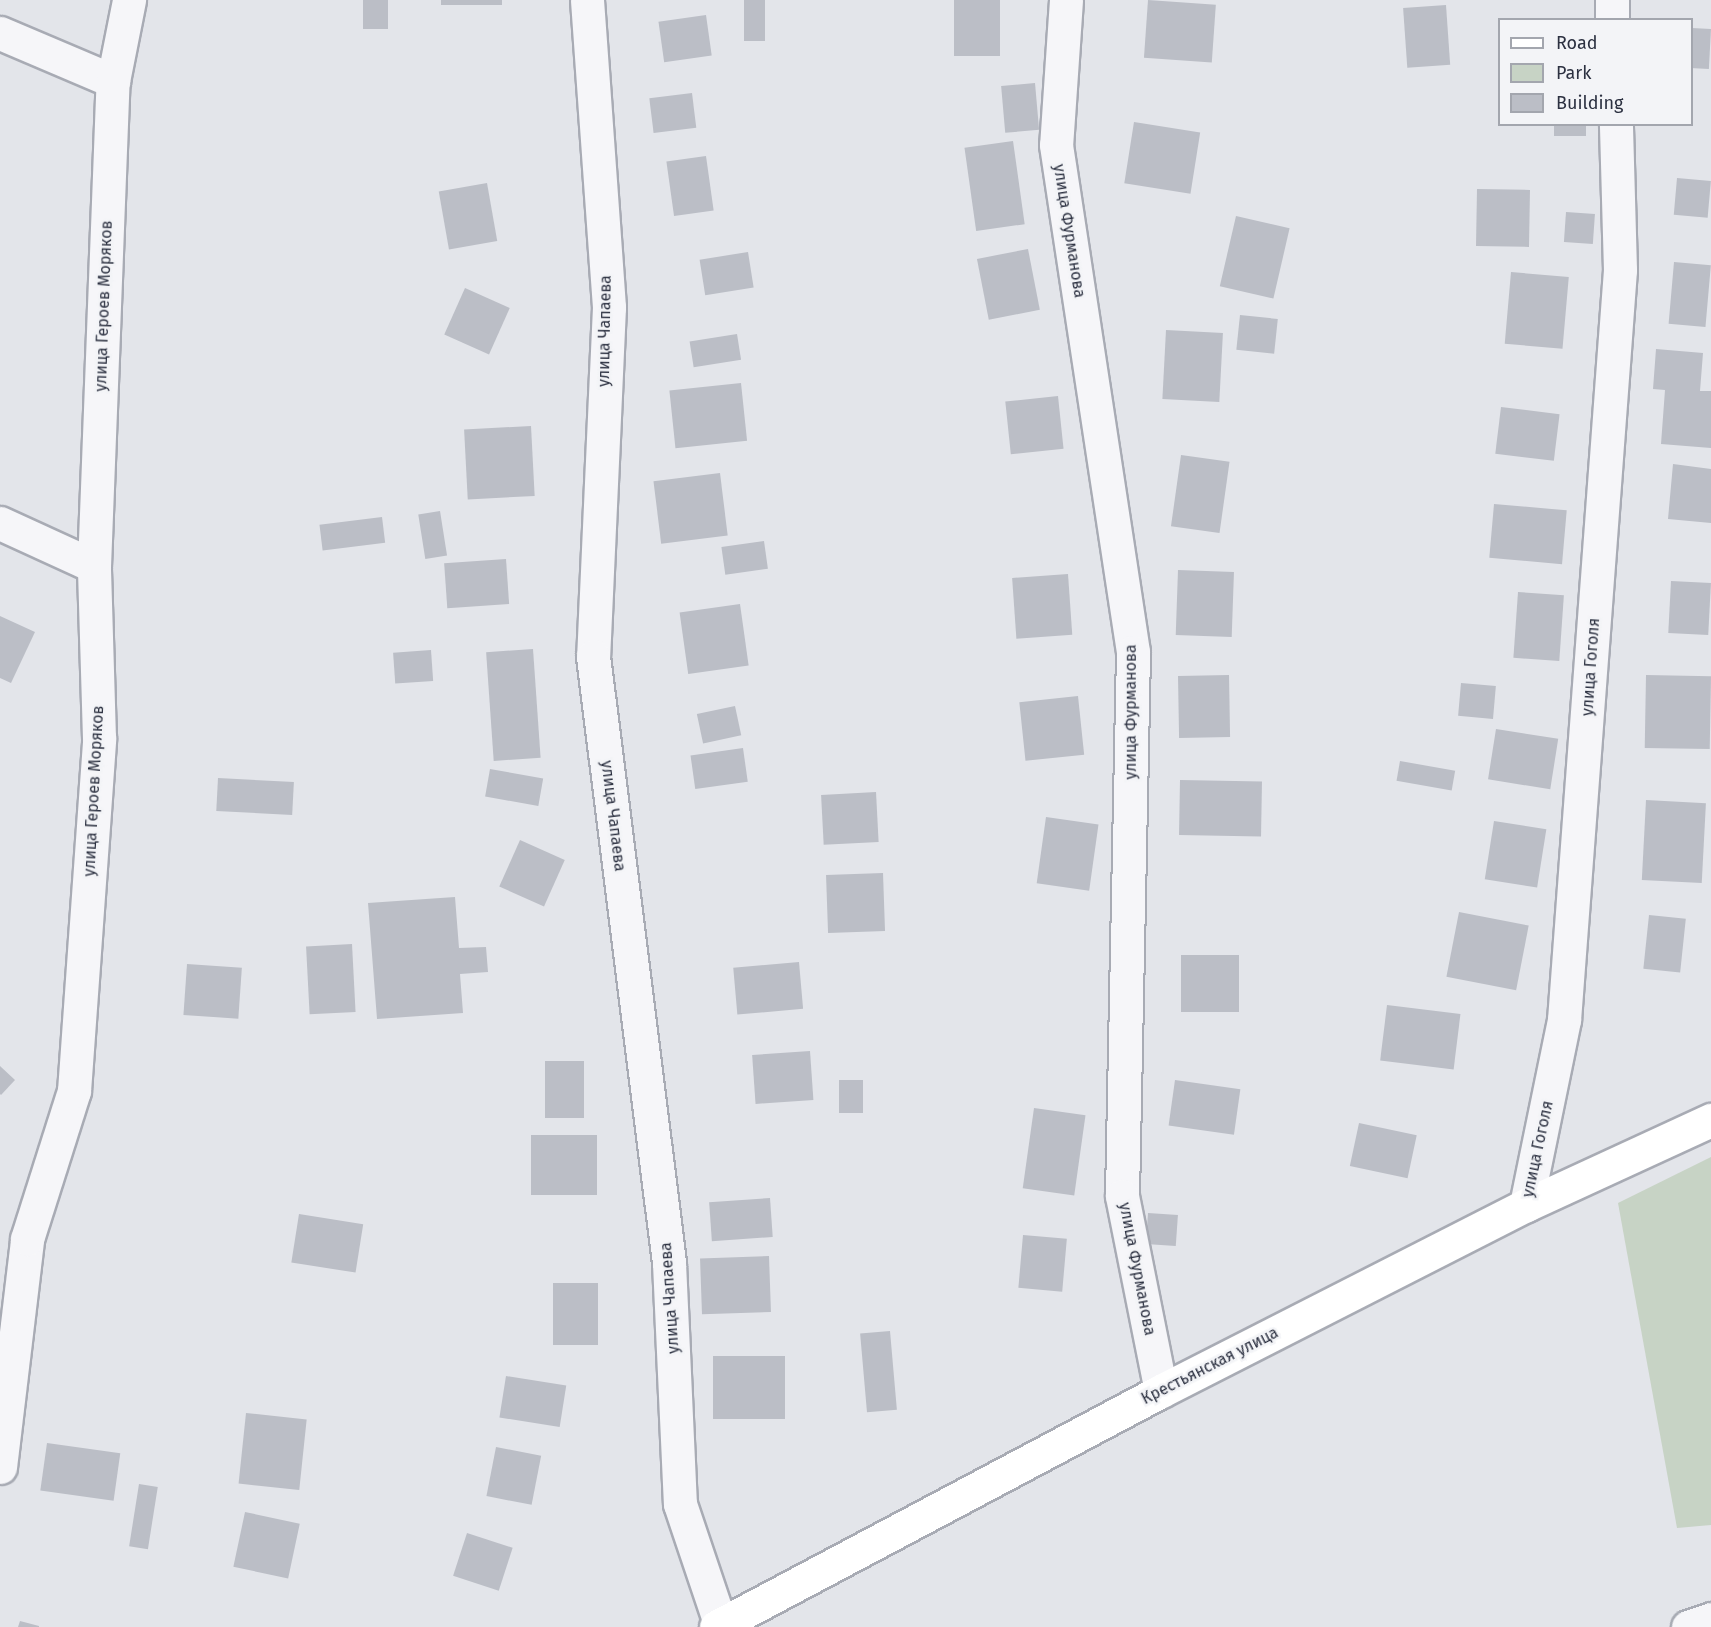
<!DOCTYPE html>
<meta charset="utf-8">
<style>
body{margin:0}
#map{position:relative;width:1711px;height:1627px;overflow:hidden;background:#e3e5ea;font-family:"Fira Sans",sans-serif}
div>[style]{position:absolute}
.green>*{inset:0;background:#c7d3c5}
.building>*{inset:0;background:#bbbec6;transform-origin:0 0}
.roads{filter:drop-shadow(2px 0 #a8abb4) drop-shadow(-2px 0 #a8abb4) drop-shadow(0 2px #a8abb4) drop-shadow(0 -2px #a8abb4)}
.minor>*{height:33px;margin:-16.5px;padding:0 16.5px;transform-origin:16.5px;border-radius:16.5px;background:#f6f6f9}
.major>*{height:33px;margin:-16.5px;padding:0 16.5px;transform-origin:16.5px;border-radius:16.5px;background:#fff}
span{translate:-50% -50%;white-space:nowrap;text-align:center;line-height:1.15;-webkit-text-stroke:5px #f3f4f7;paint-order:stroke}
.street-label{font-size:16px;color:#2c3141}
.legend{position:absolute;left:1498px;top:18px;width:195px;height:108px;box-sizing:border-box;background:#f3f4f7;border:2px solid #a3a6ae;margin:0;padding:8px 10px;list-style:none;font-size:18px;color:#2c3141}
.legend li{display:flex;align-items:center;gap:12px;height:30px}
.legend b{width:30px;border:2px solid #a3a6ae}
</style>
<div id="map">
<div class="green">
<i style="clip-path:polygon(1711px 1157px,1711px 1525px,1677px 1528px,1618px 1203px)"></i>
</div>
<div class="building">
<i style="left:363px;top:0;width:25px;height:29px"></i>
<i style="left:441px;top:0;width:61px;height:5px"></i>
<i style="left:744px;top:0;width:21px;height:41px"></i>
<i style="left:954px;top:0;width:46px;height:56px"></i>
<i style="left:1148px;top:0;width:68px;height:58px;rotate:4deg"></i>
<i style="left:1446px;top:5px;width:60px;height:43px;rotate:86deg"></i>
<i style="left:706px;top:15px;width:41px;height:48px;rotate:82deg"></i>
<i style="left:1692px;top:28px;width:19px;height:40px;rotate:3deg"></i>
<i style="left:1035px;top:83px;width:47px;height:34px;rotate:85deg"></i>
<i style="left:692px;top:93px;width:35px;height:43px;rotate:83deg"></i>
<i style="left:1134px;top:122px;width:67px;height:62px;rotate:9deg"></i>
<i style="left:1554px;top:124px;width:32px;height:12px"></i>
<i style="left:1013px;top:141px;width:84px;height:49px;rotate:82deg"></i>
<i style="left:706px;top:156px;width:55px;height:40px;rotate:82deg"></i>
<i style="left:1677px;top:178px;width:34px;height:37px;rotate:5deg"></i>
<i style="left:487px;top:183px;width:59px;height:49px;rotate:80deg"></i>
<i style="left:1477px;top:189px;width:53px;height:57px;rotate:1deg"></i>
<i style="left:1566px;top:212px;width:29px;height:30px;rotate:4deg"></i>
<i style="left:1236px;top:216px;width:55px;height:72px;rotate:13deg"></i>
<i style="left:1028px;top:249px;width:62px;height:52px;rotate:79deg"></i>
<i style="left:748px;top:252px;width:36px;height:49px;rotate:81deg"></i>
<i style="left:1674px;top:262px;width:37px;height:62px;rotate:5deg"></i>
<i style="left:1511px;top:272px;width:58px;height:72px;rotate:5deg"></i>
<i style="left:465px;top:288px;width:49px;height:51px;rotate:24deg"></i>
<i style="left:1240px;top:315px;width:38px;height:35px;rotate:6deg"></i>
<i style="left:1166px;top:330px;width:57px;height:69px;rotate:3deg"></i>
<i style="left:737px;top:334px;width:26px;height:48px;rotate:81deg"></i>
<i style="clip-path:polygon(1656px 349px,1703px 353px,1700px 391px,1711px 391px,1711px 448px,1661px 444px,1665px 390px,1653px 389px)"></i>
<i style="left:741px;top:383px;width:58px;height:72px;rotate:84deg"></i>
<i style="left:1058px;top:396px;width:53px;height:53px;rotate:84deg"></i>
<i style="left:1501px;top:407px;width:59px;height:47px;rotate:7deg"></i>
<i style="left:531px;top:426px;width:70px;height:67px;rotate:87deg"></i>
<i style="left:1181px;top:455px;width:49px;height:72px;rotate:8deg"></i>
<i style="clip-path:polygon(1673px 464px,1711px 469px,1711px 523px,1668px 519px)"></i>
<i style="left:720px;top:473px;width:63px;height:67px;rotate:83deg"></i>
<i style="left:1494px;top:504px;width:73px;height:54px;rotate:5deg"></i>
<i style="left:440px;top:511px;width:45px;height:22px;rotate:81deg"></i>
<i style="left:382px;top:517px;width:26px;height:63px;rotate:83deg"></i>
<i style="left:764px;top:541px;width:28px;height:43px;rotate:82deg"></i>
<i style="left:506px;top:559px;width:45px;height:62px;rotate:86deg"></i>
<i style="left:1178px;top:570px;width:56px;height:65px;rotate:2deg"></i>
<i style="left:1068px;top:574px;width:61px;height:56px;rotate:86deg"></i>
<i style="left:1671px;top:581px;width:40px;height:52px;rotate:3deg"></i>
<i style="left:1518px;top:592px;width:46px;height:66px;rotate:4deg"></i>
<i style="left:740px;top:604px;width:62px;height:61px;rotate:82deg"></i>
<i style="clip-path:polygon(0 616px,35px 632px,11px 683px,0 678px)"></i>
<i style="left:533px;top:649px;width:109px;height:47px;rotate:86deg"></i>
<i style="left:431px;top:650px;width:31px;height:38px;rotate:86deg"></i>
<i style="left:1229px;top:675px;width:62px;height:51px;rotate:89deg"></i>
<i style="left:1646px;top:675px;width:65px;height:73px;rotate:1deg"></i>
<i style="left:1461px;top:683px;width:35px;height:33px;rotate:5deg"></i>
<i style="left:1078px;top:696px;width:59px;height:59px;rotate:84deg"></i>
<i style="left:735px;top:706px;width:30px;height:39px;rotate:78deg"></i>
<i style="left:1496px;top:729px;width:63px;height:51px;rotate:9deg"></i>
<i style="left:743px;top:748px;width:34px;height:53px;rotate:82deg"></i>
<i style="left:1400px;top:761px;width:56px;height:20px;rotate:10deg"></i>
<i style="left:490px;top:769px;width:54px;height:28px;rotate:10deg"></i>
<i style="left:218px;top:778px;width:76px;height:33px;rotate:3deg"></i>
<i style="left:1180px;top:780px;width:82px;height:55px;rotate:1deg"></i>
<i style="left:876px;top:792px;width:50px;height:55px;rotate:87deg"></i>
<i style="left:1646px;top:800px;width:60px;height:80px;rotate:3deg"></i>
<i style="left:1046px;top:817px;width:53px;height:67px;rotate:8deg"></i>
<i style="left:1494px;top:821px;width:53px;height:59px;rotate:9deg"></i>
<i style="left:520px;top:840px;width:49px;height:51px;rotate:24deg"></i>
<i style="left:883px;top:873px;width:58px;height:57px;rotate:88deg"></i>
<i style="clip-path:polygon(455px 897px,459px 948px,486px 947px,488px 972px,460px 974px,463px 1013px,377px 1019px,368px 903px)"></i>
<i style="left:1459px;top:912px;width:71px;height:66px;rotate:11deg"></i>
<i style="left:1649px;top:915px;width:37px;height:54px;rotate:6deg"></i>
<i style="left:352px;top:944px;width:68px;height:46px;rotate:87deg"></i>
<i style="left:1181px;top:955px;width:58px;height:57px"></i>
<i style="left:799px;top:962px;width:47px;height:66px;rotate:85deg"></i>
<i style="left:187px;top:964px;width:55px;height:51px;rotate:4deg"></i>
<i style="left:1387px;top:1005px;width:74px;height:56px;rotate:7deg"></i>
<i style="left:810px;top:1051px;width:49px;height:58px;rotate:86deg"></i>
<i style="left:545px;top:1061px;width:39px;height:57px"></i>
<i style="clip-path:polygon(0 1066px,15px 1080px,1px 1095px,0 1094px)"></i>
<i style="left:839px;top:1080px;width:24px;height:33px"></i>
<i style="left:1175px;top:1080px;width:66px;height:46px;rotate:8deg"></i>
<i style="left:1034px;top:1108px;width:52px;height:81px;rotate:8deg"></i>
<i style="left:1359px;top:1123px;width:59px;height:44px;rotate:12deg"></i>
<i style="left:531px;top:1135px;width:66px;height:60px"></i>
<i style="left:770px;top:1198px;width:39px;height:61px;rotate:86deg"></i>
<i style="left:1148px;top:1213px;width:30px;height:31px;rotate:4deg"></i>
<i style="left:299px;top:1214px;width:65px;height:49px;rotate:9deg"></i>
<i style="left:1023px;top:1235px;width:44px;height:53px;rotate:5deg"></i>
<i style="left:769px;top:1256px;width:56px;height:69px;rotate:88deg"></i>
<i style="left:553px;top:1283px;width:45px;height:62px"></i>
<i style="left:890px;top:1331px;width:79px;height:30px;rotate:85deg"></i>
<i style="left:713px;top:1356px;width:72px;height:63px"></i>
<i style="left:506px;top:1376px;width:61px;height:42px;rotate:9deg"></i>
<i style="left:246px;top:1413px;width:61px;height:71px;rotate:6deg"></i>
<i style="left:47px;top:1443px;width:74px;height:48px;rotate:8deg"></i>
<i style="left:496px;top:1447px;width:46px;height:50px;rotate:11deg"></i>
<i style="left:139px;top:1484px;width:19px;height:63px;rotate:9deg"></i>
<i style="left:245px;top:1512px;width:56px;height:56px;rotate:12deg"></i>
<i style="left:467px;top:1533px;width:48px;height:45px;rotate:18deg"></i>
<i style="clip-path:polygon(20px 1621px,39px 1626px,39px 1627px,18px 1627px)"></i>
</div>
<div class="roads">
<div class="minor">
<i style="left:587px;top:0;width:308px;rotate:85.9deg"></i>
<i style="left:609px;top:307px;width:349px;rotate:92.6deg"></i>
<i style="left:593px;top:656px;width:612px;rotate:82.86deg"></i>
<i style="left:669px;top:1263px;width:241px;rotate:87.4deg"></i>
<i style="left:680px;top:1504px;width:126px;rotate:71.4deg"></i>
<i style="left:1066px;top:0;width:145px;rotate:93.9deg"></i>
<i style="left:1056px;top:145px;width:513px;rotate:81.36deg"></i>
<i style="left:1133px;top:652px;width:544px;rotate:91.16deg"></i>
<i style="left:1122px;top:1196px;width:199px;rotate:78.7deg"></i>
<i style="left:1612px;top:0;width:20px;rotate:90deg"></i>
<i style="left:0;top:33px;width:123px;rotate:23deg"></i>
<i style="left:0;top:523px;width:103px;rotate:24.6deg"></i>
<i style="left:1526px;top:1205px;width:189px;rotate:-78.4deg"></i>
<i style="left:1564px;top:1020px;width:752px;rotate:-85.73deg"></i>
<i style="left:1620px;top:270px;width:146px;rotate:-91.6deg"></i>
<i style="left:0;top:1467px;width:230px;rotate:-83.2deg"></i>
<i style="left:27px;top:1239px;width:155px;rotate:-72.4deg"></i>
<i style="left:74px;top:1091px;width:354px;rotate:-85.9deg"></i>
<i style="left:99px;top:738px;width:172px;rotate:-91.7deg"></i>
<i style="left:94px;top:566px;width:485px;rotate:-87.8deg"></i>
<i style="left:113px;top:81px;width:83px;rotate:-78.8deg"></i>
<i style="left:1688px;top:1627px;width:24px;rotate:-19deg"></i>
</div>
<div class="major">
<i style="left:716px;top:1627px;width:504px;rotate:-27.94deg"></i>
<i style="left:1161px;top:1391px;width:410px;rotate:-27deg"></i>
<i style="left:1526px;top:1205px;width:204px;rotate:-24.7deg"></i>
</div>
</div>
<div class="street-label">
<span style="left:1069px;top:231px;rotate:81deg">улица Фурманова</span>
<span style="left:104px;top:306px;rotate:-88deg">улица Героев Моряков</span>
<span style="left:605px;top:331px;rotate:-89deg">улица Чапаева</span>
<span style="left:1591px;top:667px;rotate:-86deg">улица Гоголя</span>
<span style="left:1131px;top:712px;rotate:-90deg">улица Фурманова</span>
<span style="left:94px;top:791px;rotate:-87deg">улица Героев Моряков</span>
<span style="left:613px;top:816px;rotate:83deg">улица Чапаева</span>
<span style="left:1538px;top:1149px;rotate:-78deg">улица Гоголя</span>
<span style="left:1137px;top:1269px;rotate:79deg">улица Фурманова</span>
<span style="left:670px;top:1298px;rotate:-94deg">улица Чапаева</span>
<span style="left:1210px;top:1366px;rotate:-27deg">Крестьянская улица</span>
</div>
<ul class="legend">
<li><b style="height:8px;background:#fff"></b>Road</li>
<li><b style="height:16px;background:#c7d3c5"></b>Park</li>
<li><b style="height:16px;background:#bbbec6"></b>Building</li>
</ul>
</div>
